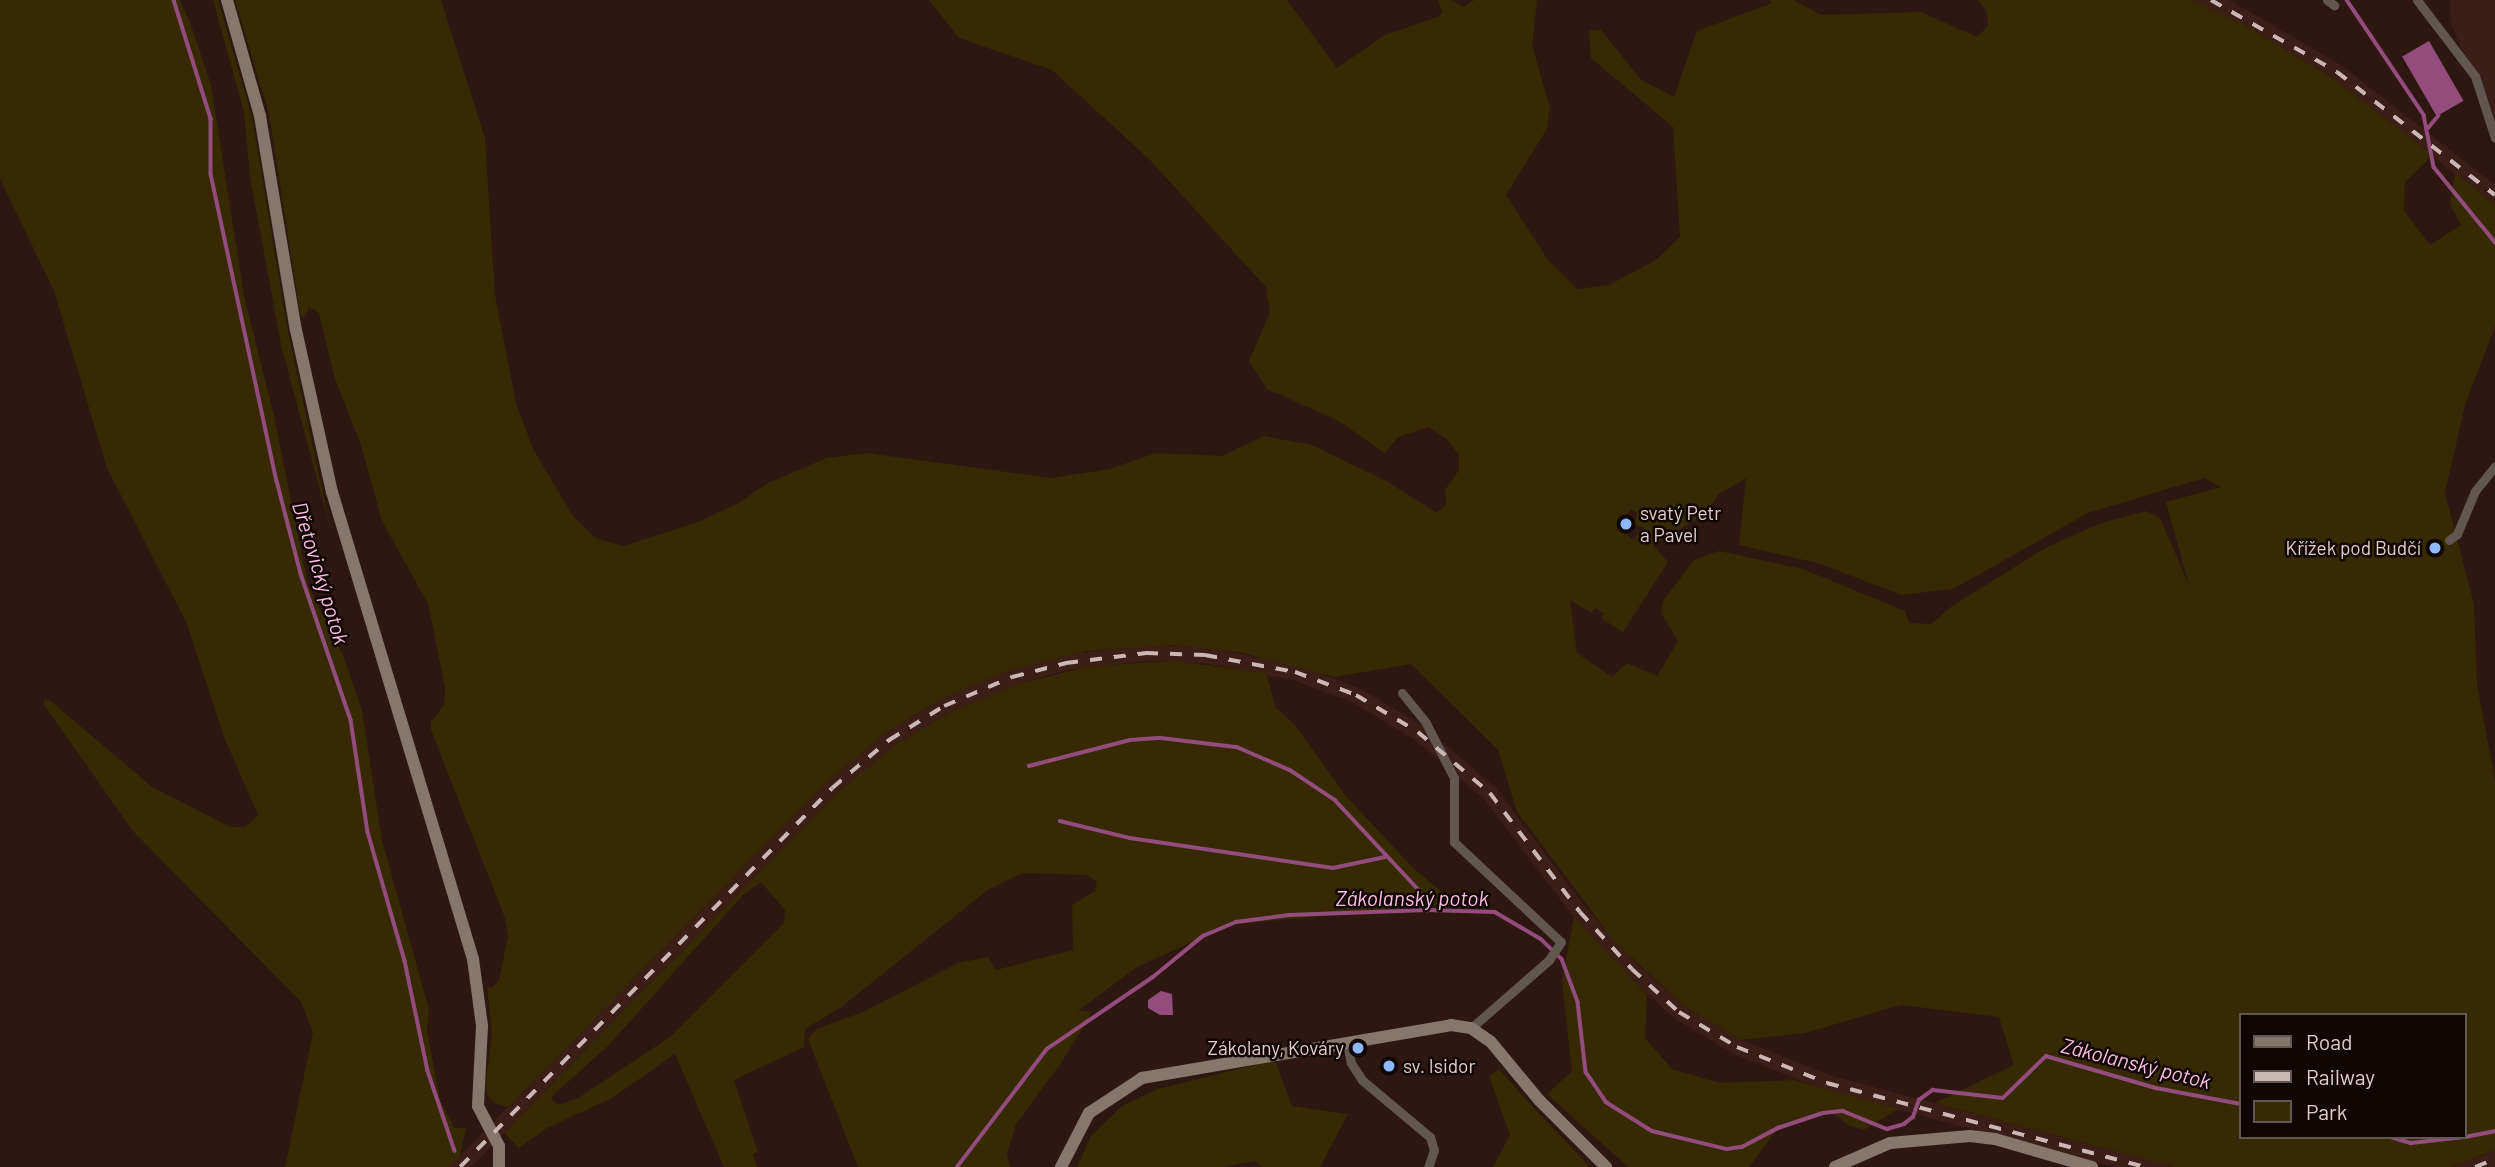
<!DOCTYPE html>
<meta charset="utf-8">
<style>
body{margin:0}
#map{position:relative;width:2495px;height:1167px;overflow:hidden;background:#2f1711;font-family:Barlow,sans-serif}
div>[style]{position:absolute}
.built>*{inset:0;background:#3b1e16}
.green>*{inset:0;background:#362904}
.water>*{inset:0;background:#934d7d;transform-origin:0 0}
.stream>*{height:3.5px;margin:-1.75px;padding:0 1.75px;transform-origin:1.75px;border-radius:1.75px;background:#934d7d}
.street>*{height:9px;margin:-4.5px;padding:0 4.5px;transform-origin:4.5px;border-radius:4.5px;background:#61574f}
.secondary>*{height:12px;margin:-6px;padding:0 6px;transform-origin:6px;border-radius:6px;background:#87776a}
.rail>*{height:3.5px;margin-top:-1.75px;transform-origin:0;background:repeating-linear-gradient(90deg,#cbb8b4 0 12px,transparent 0 24px)}
.dots>*{width:19px;height:19px;translate:-50% -50%;box-sizing:border-box;border:4px solid #100604;border-radius:50%}
span{translate:-50% -50%;white-space:nowrap;text-align:center;line-height:1.15;-webkit-text-stroke:5px #100604;paint-order:stroke}
.poi-label{font-size:19px;color:#e0ceca}
.left{translate:0 -50%;text-align:left}
.right{translate:-100% -50%;text-align:right}
.water-label{font-size:21px;color:#fbbee5;font-style:italic}
.legend{position:absolute;left:2239px;top:1013px;width:228px;height:126px;box-sizing:border-box;background:#100604;border:2px solid #635653;margin:0;padding:9px 12px;list-style:none;font-size:21px;color:#e0ceca}
.legend li{display:flex;align-items:center;gap:14px;height:35px}
.legend b{width:35px;border:2px solid #635653}
</style>
<div id="map">
<div class="built">
<i style="clip-path:polygon(2192px 0,2229px 0,2341px 65px,2495px 185px,2495px 205px,2332px 78px,2245px 25px)"></i>
<i style="clip-path:polygon(2450px 0,2495px 0,2495px 137px,2451px 23px)"></i>
<i style="clip-path:polygon(1146px 645px,1205px 647px,1298px 665px,1359px 688px,1423px 726px,1496px 788px,1586px 908px,1637px 964px,1684px 1006px,1741px 1040px,1829px 1075px,2174px 1167px,2114px 1167px,1825px 1090px,1734px 1054px,1674px 1018px,1626px 975px,1574px 917px,1484px 799px,1414px 739px,1352px 702px,1293px 680px,1204px 663px,1147px 661px,1067px 670px,1015px 685px,948px 713px,894px 746px,837px 793px,471px 1167px,449px 1167px,827px 782px,885px 733px,941px 699px,1010px 670px,1064px 655px)"></i>
<i style="clip-path:polygon(2495px 1150px,2495px 1167px,2451px 1167px,2484px 1155px)"></i>
</div>
<div class="green">
<i style="clip-path:polygon(0 0,180px 0,191px 25px,211px 85px,244px 296px,274px 416px,308px 585px,344px 658px,362px 711px,382px 840px,429px 1010px,427px 1031px,440px 1100px,454px 1128px,466px 1128px,460px 1156px,449px 1167px,285px 1167px,313px 1032px,301px 1002px,133px 831px,44px 705px,45px 699px,52px 702px,152px 787px,230px 827px,245px 827px,258px 815px,224px 737px,187px 624px,107px 468px,54px 291px,0 179px)"></i>
<i style="clip-path:polygon(213px 0,218px 0,252px 117px,288px 332px,331px 531px,281px 345px,250px 177px,244px 112px)"></i>
<i style="clip-path:polygon(evenodd,235px 0,441px 0,485px 138px,495px 295px,516px 403px,533px 449px,573px 516px,595px 538px,623px 546px,695px 523px,737px 504px,766px 484px,826px 458px,867px 453px,1051px 478px,1110px 469px,1156px 453px,1222px 456px,1264px 436px,1312px 445px,1386px 481px,1437px 513px,1446px 505px,1445px 490px,1459px 470px,1459px 455px,1447px 439px,1428px 427px,1398px 437px,1385px 453px,1339px 421px,1267px 389px,1249px 361px,1270px 312px,1266px 287px,1150px 160px,1052px 70px,959px 38px,929px 0,1287px 0,1337px 68px,1385px 35px,1438px 17px,1442px 12px,1438px 0,1452px 0,1464px 7px,1474px 0,1537px 0,1532px 45px,1550px 108px,1547px 129px,1506px 195px,1548px 260px,1577px 289px,1609px 285px,1656px 260px,1680px 237px,1673px 127px,1591px 58px,1589px 30px,1601px 30px,1641px 80px,1674px 97px,1697px 31px,1772px 3px,1769px 0,1793px 0,1821px 15px,1921px 12px,1977px 37px,1988px 26px,1986px 10px,1978px 0,2192px 0,2245px 25px,2332px 78px,2433px 155px,2405px 182px,2404px 211px,2430px 245px,2461px 225px,2450px 204px,2455px 173px,2495px 205px,2495px 326px,2465px 405px,2445px 493px,2474px 604px,2477px 685px,2495px 780px,2495px 1150px,2451px 1167px,2174px 1167px,1935px 1103px,2014px 1065px,1999px 1017px,1901px 1005px,1805px 1033px,1741px 1040px,1684px 1006px,1615px 942px,1517px 812px,1498px 750px,1411px 664px,1334px 677px,1238px 652px,1173px 645px,1088px 651px,1010px 670px,941px 699px,885px 733px,827px 782px,508px 1107px,495px 1103px,487px 1095px,486px 1081px,492px 1034px,487px 987px,492px 988px,499px 981px,508px 936px,505px 918px,431px 730px,431px 722px,444px 705px,445px 687px,428px 604px,382px 521px,361px 445px,334px 376px,319px 313px,309px 307px,303px 319px,300px 313px,269px 114px,235px 0,1746px 478px,1739px 545px,1821px 564px,1901px 595px,1953px 589px,2088px 513px,2204px 478px,2221px 487px,2166px 502px,2189px 585px,2160px 518px,2146px 511px,2101px 523px,2047px 547px,1952px 606px,1931px 624px,1909px 623px,1905px 611px,1803px 569px,1719px 551px,1694px 560px,1663px 601px,1661px 613px,1678px 641px,1657px 676px,1627px 663px,1612px 677px,1577px 653px,1570px 600px,1592px 613px,1595px 608px,1604px 613px,1601px 618px,1623px 632px,1668px 562px,1653px 545px,1705px 514px,1718px 495px,1746px 478px,235px 0,1631px 509px,1637px 513px,1634px 525px,1644px 527px,1633px 540px,1618px 527px,1631px 509px,235px 0,2241px 1015px,2465px 1015px,2465px 1137px,2241px 1137px,2241px 1015px)"></i>
<i style="clip-path:polygon(evenodd,1173px 661px,1266px 673px,1276px 708px,1296px 726px,1345px 795px,1413px 868px,1455px 903px,1229px 925px,1137px 967px,1078px 1011px,1092px 1012px,1061px 1063px,1016px 1124px,1007px 1154px,1010px 1167px,858px 1167px,808px 1039px,816px 1029px,863px 1012px,958px 963px,988px 957px,996px 970px,1073px 950px,1072px 905px,1095px 891px,1097px 881px,1086px 875px,1023px 873px,989px 889px,840px 1008px,805px 1029px,804px 1047px,734px 1080px,758px 1152px,753px 1154px,757px 1167px,724px 1167px,675px 1054px,612px 1098px,547px 1128px,519px 1148px,504px 1133px,837px 793px,894px 746px,948px 713px,1015px 685px,1090px 666px,1173px 661px,761px 882px,785px 910px,784px 923px,670px 1037px,578px 1098px,560px 1105px,554px 1102px,551px 1097px,608px 1046px,743px 895px,761px 882px)"></i>
<i style="clip-path:polygon(1574px 917px,1647px 995px,1645px 1038px,1672px 1069px,1719px 1083px,1794px 1080px,1898px 1109px,1864px 1130px,1848px 1125px,1832px 1112px,1778px 1128px,1749px 1167px,1628px 1167px,1547px 1094px,1572px 1071px,1562px 981px)"></i>
<i style="clip-path:polygon(1270px 1061px,1275px 1061px,1292px 1106px,1348px 1114px,1320px 1167px,1263px 1167px,1255px 1161px,1222px 1167px,1077px 1167px,1091px 1136px,1122px 1106px,1158px 1089px)"></i>
<i style="clip-path:polygon(1499px 1069px,1533px 1107px,1590px 1167px,1493px 1167px,1510px 1135px,1489px 1076px)"></i>
</div>
<div class="water">
<i style="left:2429px;top:41px;width:69px;height:31px;rotate:60deg"></i>
<i style="clip-path:polygon(1161px 991px,1172px 994px,1173px 1015px,1160px 1015px,1148px 1008px,1148px 1000px)"></i>
</div>
<div class="stream">
<i style="left:174px;top:0;width:125px;rotate:72.7deg"></i>
<i style="left:211px;top:119px;width:55px;rotate:90deg"></i>
<i style="left:211px;top:174px;width:314px;rotate:77.9deg"></i>
<i style="left:277px;top:481px;width:96px;rotate:75.5deg"></i>
<i style="left:301px;top:574px;width:154px;rotate:71.1deg"></i>
<i style="left:351px;top:720px;width:113px;rotate:81.4deg"></i>
<i style="left:368px;top:832px;width:134px;rotate:74deg"></i>
<i style="left:405px;top:961px;width:112px;rotate:78.2deg"></i>
<i style="left:428px;top:1071px;width:84px;rotate:71.4deg"></i>
<i style="left:2347px;top:0;width:138px;rotate:56.2deg"></i>
<i style="left:2424px;top:115px;width:53px;rotate:79.1deg"></i>
<i style="left:2434px;top:167px;width:97px;rotate:50.9deg"></i>
<i style="left:2428px;top:128px;width:16px;rotate:-50deg"></i>
<i style="left:1029px;top:766px;width:104px;rotate:-14.4deg"></i>
<i style="left:1130px;top:740px;width:31px;rotate:-4deg"></i>
<i style="left:1161px;top:738px;width:77px;rotate:6.8deg"></i>
<i style="left:1237px;top:747px;width:58px;rotate:23.5deg"></i>
<i style="left:1290px;top:770px;width:54px;rotate:33.7deg"></i>
<i style="left:1335px;top:800px;width:123px;rotate:47deg"></i>
<i style="left:1419px;top:890px;width:22px;rotate:68deg"></i>
<i style="left:1060px;top:821px;width:72px;rotate:13.7deg"></i>
<i style="left:1130px;top:838px;width:205px;rotate:8.4deg"></i>
<i style="left:1333px;top:868px;width:53px;rotate:-11.9deg"></i>
<i style="left:2391px;top:1137px;width:21px;rotate:17deg"></i>
<i style="left:2411px;top:1143px;width:53px;rotate:-6.5deg"></i>
<i style="left:2465px;top:1137px;width:31px;rotate:-11deg"></i>
<i style="left:957px;top:1167px;width:148px;rotate:-52.7deg"></i>
<i style="left:1047px;top:1049px;width:128px;rotate:-34.2deg"></i>
<i style="left:1153px;top:977px;width:65px;rotate:-39.4deg"></i>
<i style="left:1203px;top:936px;width:36px;rotate:-23deg"></i>
<i style="left:1236px;top:922px;width:53px;rotate:-7.5deg"></i>
<i style="left:1289px;top:915px;width:138px;rotate:-2.1deg"></i>
<i style="left:1427px;top:910px;width:68px;rotate:1.7deg"></i>
<i style="left:1495px;top:912px;width:53px;rotate:30.4deg"></i>
<i style="left:1541px;top:939px;width:29px;rotate:44deg"></i>
<i style="left:1562px;top:959px;width:46px;rotate:69.6deg"></i>
<i style="left:1578px;top:1002px;width:70px;rotate:83.5deg"></i>
<i style="left:1586px;top:1072px;width:36px;rotate:56deg"></i>
<i style="left:1606px;top:1102px;width:54px;rotate:32.2deg"></i>
<i style="left:1652px;top:1131px;width:77px;rotate:13.5deg"></i>
<i style="left:1727px;top:1149px;width:15px;rotate:-8deg"></i>
<i style="left:1742px;top:1147px;width:41px;rotate:-27.8deg"></i>
<i style="left:1778px;top:1128px;width:47px;rotate:-18.4deg"></i>
<i style="left:1823px;top:1113px;width:20px;rotate:-6deg"></i>
<i style="left:1843px;top:1111px;width:48px;rotate:22.2deg"></i>
<i style="left:1887px;top:1129px;width:18px;rotate:-16deg"></i>
<i style="left:1904px;top:1124px;width:11px;rotate:-38deg"></i>
<i style="left:1913px;top:1117px;width:18px;rotate:-71deg"></i>
<i style="left:1919px;top:1100px;width:17px;rotate:-36deg"></i>
<i style="left:1933px;top:1090px;width:70px;rotate:6.5deg"></i>
<i style="left:2003px;top:1098px;width:60px;rotate:-44.3deg"></i>
<i style="left:2046px;top:1056px;width:115px;rotate:16.2deg"></i>
<i style="left:2156px;top:1088px;width:86px;rotate:10.7deg"></i>
</div>
<div class="street">
<i style="left:2327px;top:0;width:9px;rotate:36deg"></i>
<i style="left:2417px;top:0;width:96px;rotate:52.7deg"></i>
<i style="left:2475px;top:76px;width:65px;rotate:72.1deg"></i>
<i style="left:2449px;top:540px;width:10px;rotate:-37deg"></i>
<i style="left:2457px;top:534px;width:47px;rotate:-67.3deg"></i>
<i style="left:2475px;top:491px;width:32px;rotate:-51deg"></i>
<i style="left:1402px;top:693px;width:38px;rotate:51deg"></i>
<i style="left:1426px;top:723px;width:62px;rotate:63deg"></i>
<i style="left:1454px;top:778px;width:64px;rotate:90deg"></i>
<i style="left:1454px;top:842px;width:146px;rotate:43.1deg"></i>
<i style="left:1561px;top:942px;width:22px;rotate:124deg"></i>
<i style="left:1549px;top:960px;width:103px;rotate:138.9deg"></i>
<i style="left:1347px;top:1043px;width:20px;rotate:79deg"></i>
<i style="left:1351px;top:1063px;width:20px;rotate:57deg"></i>
<i style="left:1362px;top:1080px;width:89px;rotate:40deg"></i>
<i style="left:1430px;top:1137px;width:14px;rotate:73deg"></i>
<i style="left:1434px;top:1150px;width:18px;rotate:109deg"></i>
</div>
<div class="secondary">
<i style="left:227px;top:0;width:121px;rotate:74.1deg"></i>
<i style="left:260px;top:116px;width:217px;rotate:80.5deg"></i>
<i style="left:296px;top:330px;width:166px;rotate:77.5deg"></i>
<i style="left:332px;top:492px;width:488px;rotate:73.2deg"></i>
<i style="left:473px;top:959px;width:68px;rotate:82.3deg"></i>
<i style="left:482px;top:1026px;width:80px;rotate:92.9deg"></i>
<i style="left:478px;top:1106px;width:45px;rotate:62.3deg"></i>
<i style="left:499px;top:1146px;width:21px;rotate:90deg"></i>
<i style="left:1061px;top:1167px;width:61px;rotate:-62.6deg"></i>
<i style="left:1089px;top:1113px;width:64px;rotate:-33.4deg"></i>
<i style="left:1142px;top:1078px;width:314px;rotate:-9.7deg"></i>
<i style="left:1451px;top:1025px;width:20px;rotate:9deg"></i>
<i style="left:1471px;top:1028px;width:24px;rotate:35deg"></i>
<i style="left:1491px;top:1042px;width:75px;rotate:50.4deg"></i>
<i style="left:1539px;top:1100px;width:95px;rotate:45deg"></i>
<i style="left:1835px;top:1167px;width:60px;rotate:-23.6deg"></i>
<i style="left:1890px;top:1143px;width:80px;rotate:-5deg"></i>
<i style="left:1970px;top:1136px;width:25px;rotate:7deg"></i>
<i style="left:1995px;top:1139px;width:101px;rotate:16.1deg"></i>
</div>
<div class="rail">
<i style="left:2211px;top:0;width:145px;rotate:29.7deg"></i>
<i style="left:2337px;top:72px;width:200px;rotate:37.9deg"></i>
<i style="left:460px;top:1167px;width:531px;rotate:-45.53deg"></i>
<i style="left:832px;top:788px;width:75px;rotate:-40.1deg"></i>
<i style="left:889px;top:740px;width:65px;rotate:-31.7deg"></i>
<i style="left:944px;top:706px;width:74px;rotate:-23.1deg"></i>
<i style="left:1012px;top:677px;width:56px;rotate:-14.5deg"></i>
<i style="left:1066px;top:663px;width:81px;rotate:-7.1deg"></i>
<i style="left:1146px;top:653px;width:59px;rotate:1.9deg"></i>
<i style="left:1205px;top:655px;width:92px;rotate:10.7deg"></i>
<i style="left:1295px;top:672px;width:65px;rotate:20.7deg"></i>
<i style="left:1356px;top:695px;width:72px;rotate:30.8deg"></i>
<i style="left:1418px;top:732px;width:94px;rotate:40.3deg"></i>
<i style="left:1490px;top:793px;width:149px;rotate:52.9deg"></i>
<i style="left:1580px;top:912px;width:77px;rotate:47.6deg"></i>
<i style="left:1632px;top:969px;width:64px;rotate:42.5deg"></i>
<i style="left:1679px;top:1012px;width:68px;rotate:31.1deg"></i>
<i style="left:1737px;top:1047px;width:97px;rotate:21.8deg"></i>
<i style="left:1827px;top:1083px;width:328px;rotate:14.8deg"></i>
<i style="left:2475px;top:1167px;width:22px;rotate:-22deg"></i>
</div>
<div class="dots">
<i style="left:1626px;top:524px;background:#8db9fc"></i>
<i style="left:2435px;top:548px;background:#8db9fc"></i>
<i style="left:1358px;top:1048px;background:#8db9fc"></i>
<i style="left:1389px;top:1066px;background:#8db9fc"></i>
</div>
<div class="poi-label">
<span class="left" style="left:1640px;top:524px">svatý Petr<br>a Pavel</span>
<span class="right" style="left:2421px;top:548px">Křížek pod Budčí</span>
<span class="right" style="left:1344px;top:1048px">Zákolany, Kováry</span>
<span class="left" style="left:1403px;top:1066px">sv. Isidor</span>
</div>
<div class="water-label">
<span style="left:321px;top:573px;rotate:73deg">Dřetovický potok</span>
<span style="left:1412px;top:898px">Zákolanský potok</span>
<span style="left:2136px;top:1063px;rotate:14deg">Zákolanský potok</span>
</div>
<ul class="legend">
<li><b style="height:9px;background:#87776a"></b>Road</li>
<li><b style="height:9px;background:#cbb8b4"></b>Railway</li>
<li><b style="height:19px;background:#362904"></b>Park</li>
</ul>
</div>
